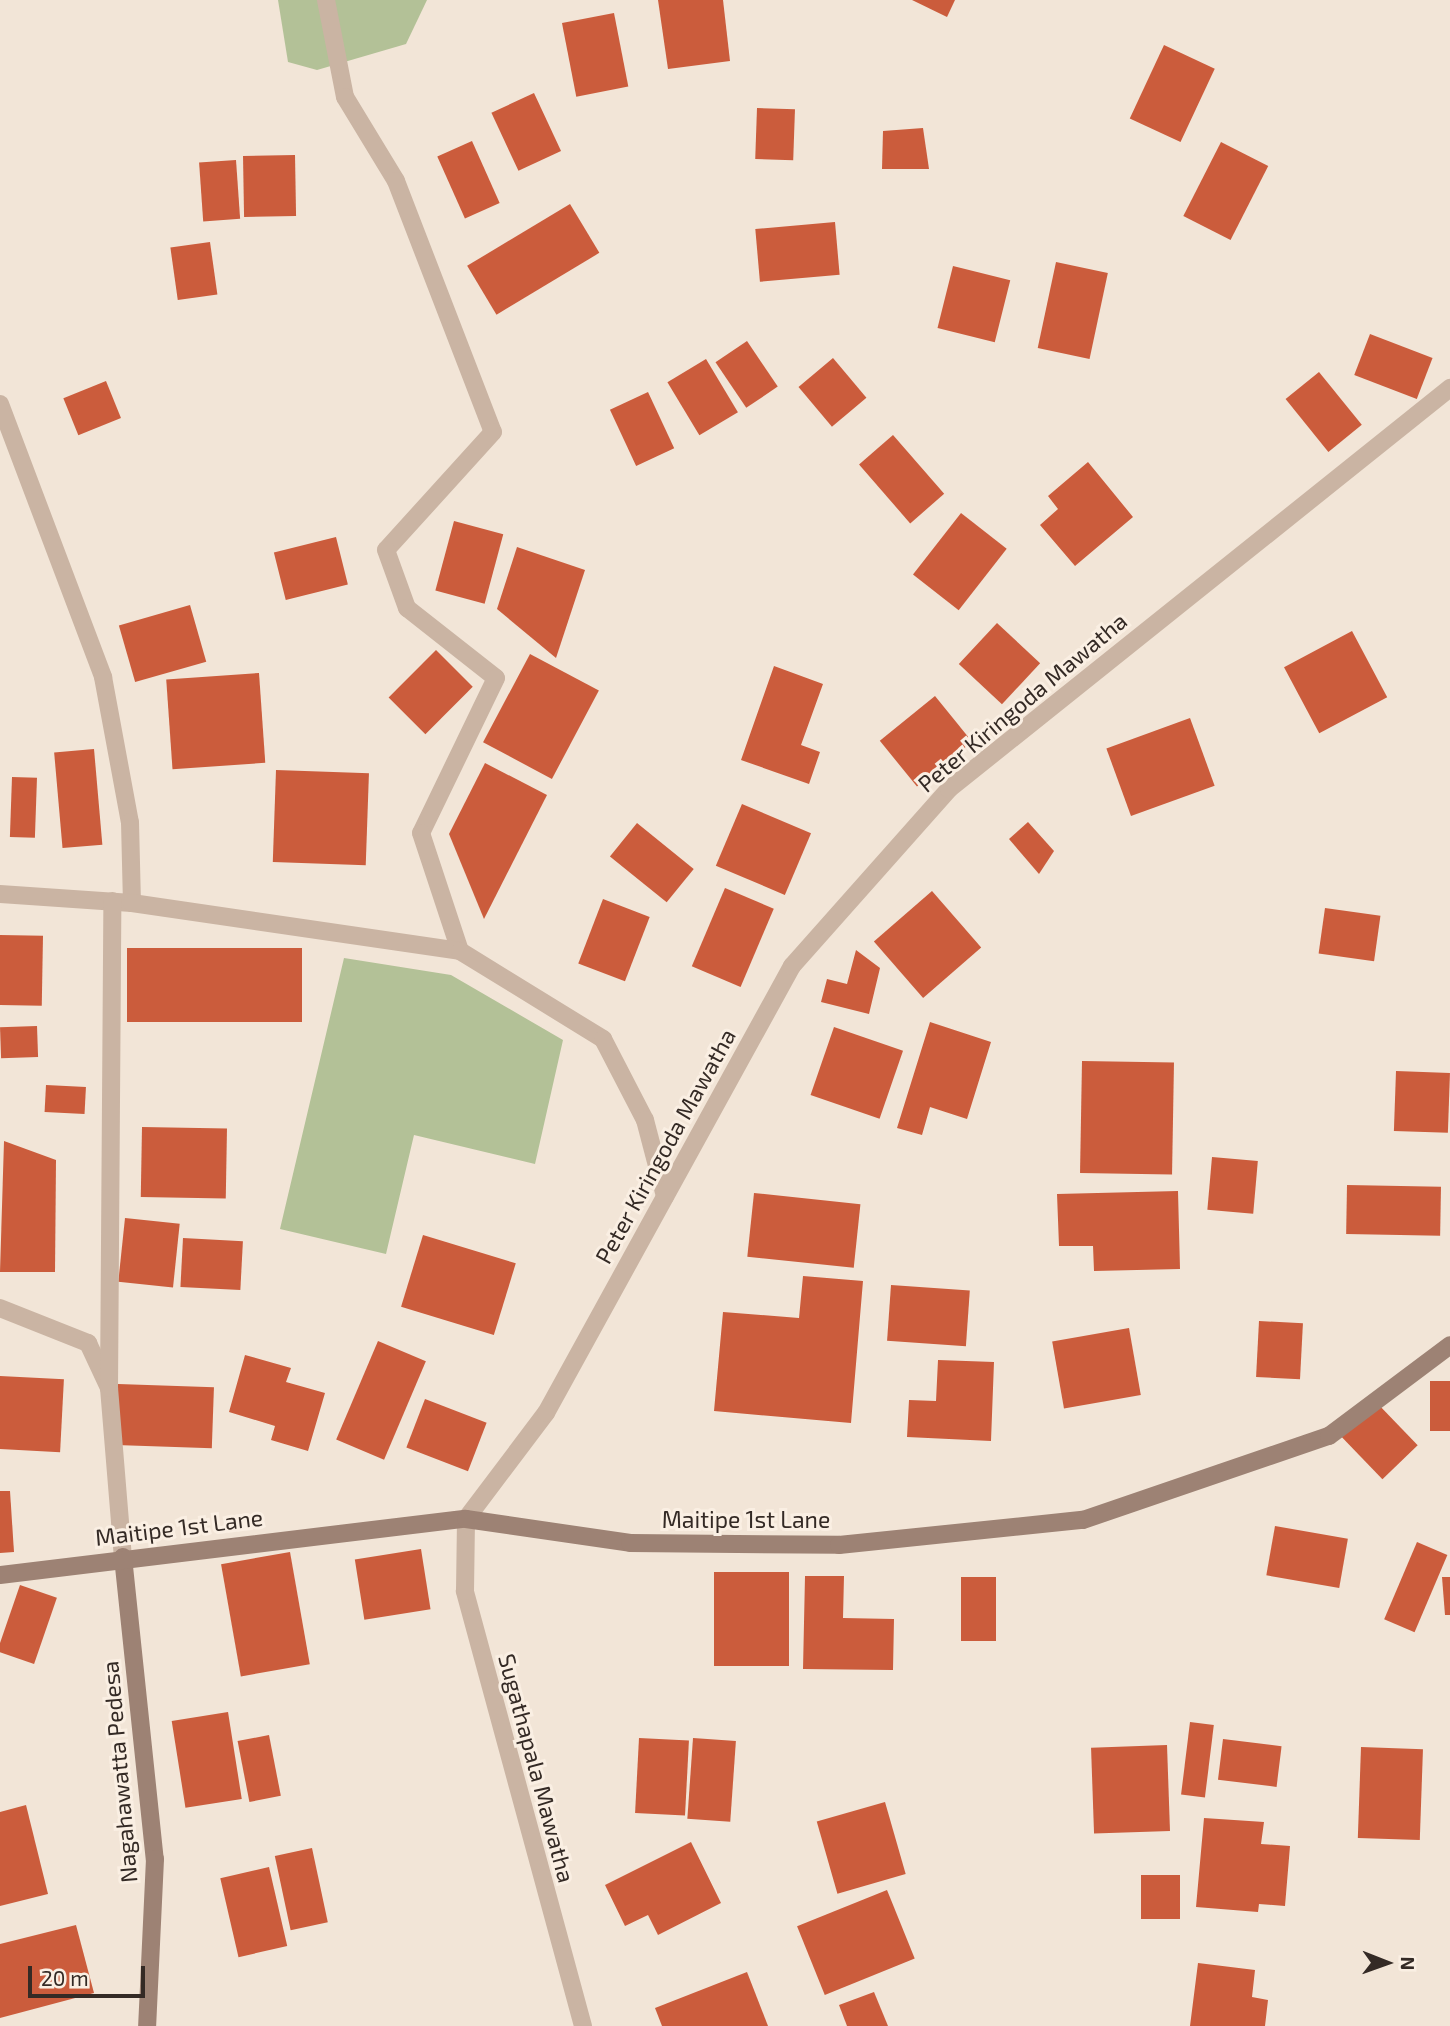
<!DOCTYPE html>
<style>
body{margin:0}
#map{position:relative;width:1450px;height:2026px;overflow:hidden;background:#f2e5d7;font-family:"Exo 2",sans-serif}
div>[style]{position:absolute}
.green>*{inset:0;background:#b3c197}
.building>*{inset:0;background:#cb5c3c;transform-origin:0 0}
.street>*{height:18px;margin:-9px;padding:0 9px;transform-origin:9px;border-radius:9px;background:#cab4a3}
.secondary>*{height:18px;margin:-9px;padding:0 9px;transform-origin:9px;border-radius:9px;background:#9d8274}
span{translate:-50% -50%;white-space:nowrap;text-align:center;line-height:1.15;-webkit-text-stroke:6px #faefe3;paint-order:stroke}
.street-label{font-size:23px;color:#342a25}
.north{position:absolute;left:1352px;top:1928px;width:70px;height:70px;-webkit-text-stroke:5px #faefe3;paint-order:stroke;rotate:91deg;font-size:19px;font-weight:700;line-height:28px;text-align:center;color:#342a25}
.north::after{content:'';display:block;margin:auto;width:24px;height:32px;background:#342a25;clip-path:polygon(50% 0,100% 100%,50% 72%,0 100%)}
.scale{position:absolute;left:28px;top:1966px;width:117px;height:32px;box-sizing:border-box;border:4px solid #342a25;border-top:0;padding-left:9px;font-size:21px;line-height:24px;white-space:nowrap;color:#342a25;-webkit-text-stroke:5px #faefe3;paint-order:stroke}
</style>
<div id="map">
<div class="green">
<i style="clip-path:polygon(278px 0,427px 0,406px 44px,317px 70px,288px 62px)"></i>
<i style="clip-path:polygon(344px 958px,451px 975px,563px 1040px,535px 1164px,414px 1135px,386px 1254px,280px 1229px)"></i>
</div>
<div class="building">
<i style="clip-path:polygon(658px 0,723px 0,730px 61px,668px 69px)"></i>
<i style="clip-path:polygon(912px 0,955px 0,947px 17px)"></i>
<i style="left:614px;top:13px;width:75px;height:53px;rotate:79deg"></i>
<i style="left:1164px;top:45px;width:56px;height:81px;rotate:25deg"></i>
<i style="left:534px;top:93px;width:64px;height:47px;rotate:65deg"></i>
<i style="left:757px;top:108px;width:38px;height:51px;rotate:2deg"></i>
<i style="clip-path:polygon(923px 128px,929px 169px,882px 169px,883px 131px)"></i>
<i style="left:472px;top:141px;width:68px;height:38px;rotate:66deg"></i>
<i style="left:1221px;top:142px;width:53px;height:83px;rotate:27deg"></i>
<i style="left:295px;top:155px;width:61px;height:52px;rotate:89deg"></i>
<i style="left:236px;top:160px;width:59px;height:37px;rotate:86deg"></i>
<i style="left:570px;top:204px;width:57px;height:120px;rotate:59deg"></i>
<i style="left:835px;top:222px;width:53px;height:80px;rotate:85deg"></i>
<i style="left:210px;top:242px;width:53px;height:40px;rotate:82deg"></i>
<i style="left:1056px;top:262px;width:53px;height:88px;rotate:12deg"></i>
<i style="left:953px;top:266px;width:59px;height:64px;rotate:14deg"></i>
<i style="left:1370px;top:334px;width:67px;height:44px;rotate:21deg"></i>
<i style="left:747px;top:341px;width:55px;height:38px;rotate:56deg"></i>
<i style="left:833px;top:358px;width:52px;height:45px;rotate:50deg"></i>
<i style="left:706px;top:359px;width:62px;height:45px;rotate:59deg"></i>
<i style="left:1319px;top:372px;width:68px;height:43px;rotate:51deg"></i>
<i style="left:106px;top:381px;width:40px;height:46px;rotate:68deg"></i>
<i style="left:648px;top:392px;width:62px;height:42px;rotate:65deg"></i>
<i style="left:893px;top:435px;width:78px;height:45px;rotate:49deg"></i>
<i style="clip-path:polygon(1088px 462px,1133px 517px,1075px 566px,1040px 525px,1058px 509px,1048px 496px)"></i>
<i style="left:961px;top:513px;width:58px;height:78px;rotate:38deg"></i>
<i style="left:454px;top:521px;width:51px;height:72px;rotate:15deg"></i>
<i style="left:336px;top:537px;width:49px;height:64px;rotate:76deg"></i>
<i style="clip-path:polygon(517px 547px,585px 570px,556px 658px,497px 609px)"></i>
<i style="left:190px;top:605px;width:59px;height:74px;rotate:74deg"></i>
<i style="left:997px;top:623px;width:59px;height:56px;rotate:43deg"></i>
<i style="left:1352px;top:631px;width:75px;height:77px;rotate:62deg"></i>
<i style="left:436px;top:650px;width:52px;height:67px;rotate:45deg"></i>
<i style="left:530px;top:654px;width:78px;height:100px;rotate:28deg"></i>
<i style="clip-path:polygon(774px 666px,823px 684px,801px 745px,820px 752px,809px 784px,741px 760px)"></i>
<i style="left:259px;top:673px;width:90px;height:93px;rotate:86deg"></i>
<i style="left:935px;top:696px;width:59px;height:71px;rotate:51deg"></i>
<i style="left:1190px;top:718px;width:72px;height:89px;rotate:70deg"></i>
<i style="left:94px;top:749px;width:96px;height:40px;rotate:85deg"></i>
<i style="clip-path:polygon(485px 763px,547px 795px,484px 919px,449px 834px)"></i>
<i style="left:276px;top:770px;width:93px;height:92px;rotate:2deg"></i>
<i style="left:12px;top:777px;width:25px;height:60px;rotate:2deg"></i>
<i style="left:742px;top:804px;width:75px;height:67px;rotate:23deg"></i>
<i style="clip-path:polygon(1028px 822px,1054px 851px,1039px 874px,1009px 839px)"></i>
<i style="left:637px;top:823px;width:73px;height:43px;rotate:39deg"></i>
<i style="left:725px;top:888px;width:53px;height:85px;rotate:23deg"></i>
<i style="left:932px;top:891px;width:75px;height:77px;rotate:49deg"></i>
<i style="left:603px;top:899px;width:50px;height:69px;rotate:21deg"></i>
<i style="left:1325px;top:908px;width:56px;height:46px;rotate:8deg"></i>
<i style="left:0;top:935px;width:43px;height:70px;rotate:1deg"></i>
<i style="left:302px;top:948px;width:74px;height:175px;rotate:90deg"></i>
<i style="clip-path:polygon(856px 950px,880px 968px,869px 1014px,821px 1002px,827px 979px,847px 984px)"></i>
<i style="clip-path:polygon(930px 1022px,991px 1042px,967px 1119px,930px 1107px,922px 1135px,897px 1128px)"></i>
<i style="left:37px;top:1026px;width:31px;height:37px;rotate:88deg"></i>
<i style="left:834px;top:1027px;width:73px;height:72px;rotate:19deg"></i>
<i style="left:1082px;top:1061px;width:92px;height:112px;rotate:1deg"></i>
<i style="left:1396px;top:1071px;width:54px;height:60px;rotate:2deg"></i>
<i style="left:46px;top:1085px;width:40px;height:27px;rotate:3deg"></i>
<i style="left:142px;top:1127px;width:85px;height:70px;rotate:1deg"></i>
<i style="clip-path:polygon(4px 1141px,56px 1160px,55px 1272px,0 1272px)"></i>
<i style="left:1212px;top:1157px;width:46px;height:53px;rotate:5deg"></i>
<i style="left:1347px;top:1185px;width:94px;height:49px;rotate:1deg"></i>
<i style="clip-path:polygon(1178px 1191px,1180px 1269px,1094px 1271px,1093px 1246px,1059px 1246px,1057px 1194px)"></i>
<i style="left:754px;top:1193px;width:107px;height:64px;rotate:6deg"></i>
<i style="left:125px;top:1218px;width:55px;height:64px;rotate:6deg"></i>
<i style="left:423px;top:1235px;width:97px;height:75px;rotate:17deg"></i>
<i style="left:183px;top:1238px;width:60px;height:49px;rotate:3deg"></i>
<i style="clip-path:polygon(803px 1276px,863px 1281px,851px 1423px,714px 1411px,723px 1312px,799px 1318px)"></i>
<i style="left:891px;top:1285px;width:79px;height:56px;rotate:4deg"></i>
<i style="left:1259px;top:1321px;width:44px;height:56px;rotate:3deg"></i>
<i style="left:1129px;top:1328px;width:68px;height:78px;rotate:80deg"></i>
<i style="left:378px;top:1341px;width:52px;height:107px;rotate:23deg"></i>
<i style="clip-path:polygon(245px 1355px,291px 1368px,286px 1382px,325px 1393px,308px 1451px,271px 1440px,275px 1426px,229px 1412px)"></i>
<i style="clip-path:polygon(938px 1360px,994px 1362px,991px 1441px,907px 1437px,909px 1400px,936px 1401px)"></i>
<i style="left:0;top:1376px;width:64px;height:73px;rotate:3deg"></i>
<i style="left:1430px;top:1381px;width:20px;height:50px"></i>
<i style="left:118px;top:1384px;width:96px;height:61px;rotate:2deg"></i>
<i style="left:425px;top:1399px;width:66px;height:52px;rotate:21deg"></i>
<i style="left:1376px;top:1402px;width:60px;height:49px;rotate:46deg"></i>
<i style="clip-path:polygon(0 1491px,10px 1491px,14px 1552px,0 1553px)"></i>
<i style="left:1275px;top:1526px;width:74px;height:50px;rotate:10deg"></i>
<i style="left:1417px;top:1542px;width:33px;height:84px;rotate:23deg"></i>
<i style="left:421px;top:1549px;width:61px;height:67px;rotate:81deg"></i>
<i style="left:290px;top:1552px;width:114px;height:70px;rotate:80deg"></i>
<i style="left:714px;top:1572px;width:75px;height:94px"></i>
<i style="clip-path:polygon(805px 1576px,844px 1576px,843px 1618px,894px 1619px,893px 1670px,803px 1669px)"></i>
<i style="left:961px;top:1577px;width:35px;height:64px"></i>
<i style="clip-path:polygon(1442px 1577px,1450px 1577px,1450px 1615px,1445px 1615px)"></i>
<i style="left:20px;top:1585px;width:39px;height:70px;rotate:19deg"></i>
<i style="left:228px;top:1712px;width:88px;height:57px;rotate:81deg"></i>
<i style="left:1190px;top:1722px;width:24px;height:73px;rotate:7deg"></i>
<i style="left:269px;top:1735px;width:62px;height:32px;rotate:79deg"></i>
<i style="left:639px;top:1738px;width:50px;height:75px;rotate:3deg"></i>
<i style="left:693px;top:1738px;width:43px;height:81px;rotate:4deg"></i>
<i style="left:1223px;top:1739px;width:59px;height:41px;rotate:7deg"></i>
<i style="left:1167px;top:1745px;width:86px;height:76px;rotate:88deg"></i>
<i style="left:1361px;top:1747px;width:62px;height:91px;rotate:2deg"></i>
<i style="left:885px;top:1802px;width:75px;height:71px;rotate:74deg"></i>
<i style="clip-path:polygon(26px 1805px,48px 1894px,0 1906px,0 1812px)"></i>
<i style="clip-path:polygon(1204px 1818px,1264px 1822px,1261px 1844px,1290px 1846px,1285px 1906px,1259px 1904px,1258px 1912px,1196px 1907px)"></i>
<i style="clip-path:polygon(691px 1842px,721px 1903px,658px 1935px,648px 1915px,625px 1926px,605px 1885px)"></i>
<i style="left:312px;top:1848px;width:76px;height:38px;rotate:78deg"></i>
<i style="left:269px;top:1867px;width:81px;height:50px;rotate:77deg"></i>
<i style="left:1141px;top:1875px;width:39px;height:44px"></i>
<i style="left:887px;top:1890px;width:74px;height:97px;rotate:68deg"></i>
<i style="clip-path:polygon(76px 1925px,94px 1993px,0 2018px,0 1944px)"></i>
<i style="clip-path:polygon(1198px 1963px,1255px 1970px,1252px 1997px,1268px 2000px,1265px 2026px,1190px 2026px)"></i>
<i style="clip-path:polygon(747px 1972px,768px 2026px,662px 2026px,655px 2008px)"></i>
<i style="clip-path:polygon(874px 1992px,888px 2026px,847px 2026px,839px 2005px)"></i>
</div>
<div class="street">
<i style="left:326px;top:0;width:99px;rotate:78.9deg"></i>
<i style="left:345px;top:97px;width:98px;rotate:58.7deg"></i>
<i style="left:396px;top:181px;width:269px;rotate:68.9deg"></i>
<i style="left:493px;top:432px;width:159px;rotate:132.2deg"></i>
<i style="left:386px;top:550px;width:62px;rotate:70.1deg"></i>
<i style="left:407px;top:608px;width:113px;rotate:38.2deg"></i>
<i style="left:496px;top:678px;width:172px;rotate:115.8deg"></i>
<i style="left:421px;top:833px;width:124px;rotate:71.7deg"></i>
<i style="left:0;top:404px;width:292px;rotate:69.3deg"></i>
<i style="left:103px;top:677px;width:147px;rotate:79.5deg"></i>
<i style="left:130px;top:822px;width:81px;rotate:88.6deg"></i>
<i style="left:0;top:894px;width:132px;rotate:3.9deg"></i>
<i style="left:132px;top:903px;width:331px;rotate:8.3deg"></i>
<i style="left:460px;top:951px;width:168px;rotate:31.6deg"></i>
<i style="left:603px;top:1039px;width:91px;rotate:62.6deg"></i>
<i style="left:645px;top:1120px;width:79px;rotate:75.3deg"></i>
<i style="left:0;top:1308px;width:95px;rotate:21.7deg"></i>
<i style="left:88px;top:1343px;width:50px;rotate:65deg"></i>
<i style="left:109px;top:1388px;width:170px;rotate:85.3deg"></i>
<i style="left:109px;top:1388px;width:487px;rotate:-89.6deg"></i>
<i style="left:583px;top:2026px;width:451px;rotate:-105.2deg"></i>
<i style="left:465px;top:1591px;width:72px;rotate:-89.2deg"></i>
<i style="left:466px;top:1519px;width:133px;rotate:-53deg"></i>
<i style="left:546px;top:1413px;width:510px;rotate:-61.17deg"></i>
<i style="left:792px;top:966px;width:237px;rotate:-48.4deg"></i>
<i style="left:949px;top:789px;width:642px;rotate:-38.67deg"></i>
</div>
<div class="secondary">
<i style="left:123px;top:1557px;width:304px;rotate:84deg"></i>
<i style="left:155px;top:1859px;width:167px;rotate:92.7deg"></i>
<i style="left:0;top:1575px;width:469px;rotate:-6.9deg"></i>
<i style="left:466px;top:1519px;width:166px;rotate:8.3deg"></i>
<i style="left:630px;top:1543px;width:209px;rotate:0.5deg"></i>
<i style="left:839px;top:1545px;width:245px;rotate:-5.9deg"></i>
<i style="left:1083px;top:1520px;width:260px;rotate:-18.9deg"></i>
<i style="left:1329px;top:1436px;width:151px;rotate:-36.9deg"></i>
</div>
<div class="street-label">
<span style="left:1022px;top:702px;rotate:-40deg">Peter Kiringoda Mawatha</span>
<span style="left:665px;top:1146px;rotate:-61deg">Peter Kiringoda Mawatha</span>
<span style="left:746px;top:1519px">Maitipe 1st Lane</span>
<span style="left:179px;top:1527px;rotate:-7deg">Maitipe 1st Lane</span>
<span style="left:537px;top:1768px;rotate:75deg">Sugathapala Mawatha</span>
<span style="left:119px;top:1772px;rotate:-95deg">Nagahawatta Pedesa</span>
</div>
<div class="north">N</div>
<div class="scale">20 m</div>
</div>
